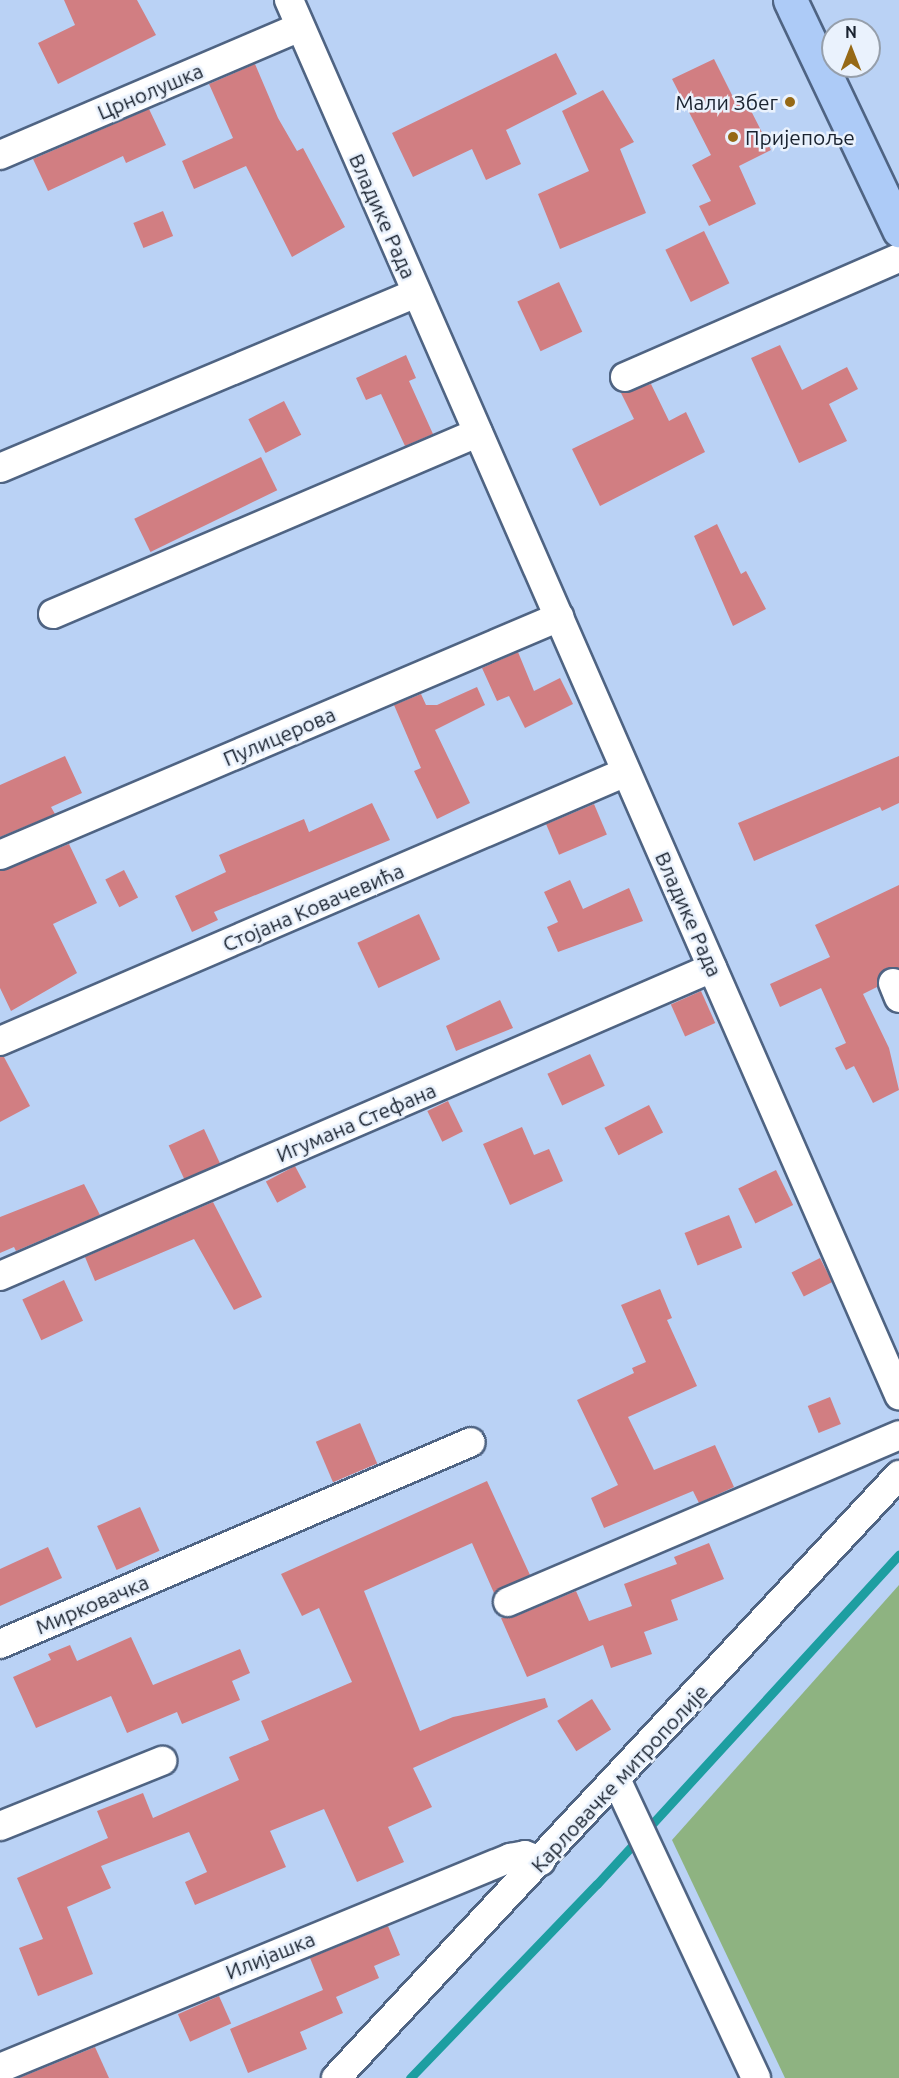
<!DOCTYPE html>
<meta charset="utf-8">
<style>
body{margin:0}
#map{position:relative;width:899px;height:2078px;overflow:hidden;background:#bad2f5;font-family:Ubuntu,sans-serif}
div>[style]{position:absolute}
.green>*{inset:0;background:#8eb381}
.stream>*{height:9px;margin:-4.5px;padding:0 4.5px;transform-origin:4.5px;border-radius:4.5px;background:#1d9ea1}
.building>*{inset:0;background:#d17e82;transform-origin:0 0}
.roads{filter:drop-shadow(2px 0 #4f6483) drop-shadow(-2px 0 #4f6483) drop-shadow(0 2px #4f6483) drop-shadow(0 -2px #4f6483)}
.minor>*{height:28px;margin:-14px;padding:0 14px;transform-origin:14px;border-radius:14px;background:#fff}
.major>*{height:33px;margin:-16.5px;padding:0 16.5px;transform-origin:16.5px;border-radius:16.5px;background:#adcbf7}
.dots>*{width:16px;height:16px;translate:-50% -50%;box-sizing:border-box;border:3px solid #eaf2fd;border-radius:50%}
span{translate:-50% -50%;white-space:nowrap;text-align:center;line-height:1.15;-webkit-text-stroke:5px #eaf2fd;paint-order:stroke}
.street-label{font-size:21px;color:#19222f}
.poi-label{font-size:21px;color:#19222f}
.right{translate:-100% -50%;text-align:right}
.left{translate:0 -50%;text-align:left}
.north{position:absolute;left:821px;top:18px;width:60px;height:60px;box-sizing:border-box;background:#eaf2fd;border:2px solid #969fab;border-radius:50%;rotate:0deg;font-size:16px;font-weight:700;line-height:24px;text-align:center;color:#19222f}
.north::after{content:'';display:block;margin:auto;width:21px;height:27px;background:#966916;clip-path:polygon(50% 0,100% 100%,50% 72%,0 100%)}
</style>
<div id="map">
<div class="green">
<i style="clip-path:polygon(899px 1585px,899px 2078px,785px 2078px,672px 1840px)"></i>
</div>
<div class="stream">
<i style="left:410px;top:2078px;width:269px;rotate:-46.1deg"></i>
<i style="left:597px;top:1884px;width:447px;rotate:-47.5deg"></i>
</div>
<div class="building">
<i style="clip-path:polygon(64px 0,137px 0,156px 35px,58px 84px,38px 43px,75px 25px)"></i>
<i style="clip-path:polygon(556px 53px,577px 94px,506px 130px,521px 164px,486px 180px,472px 149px,413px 177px,392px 133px)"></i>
<i style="clip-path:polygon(714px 59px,736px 103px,745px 99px,771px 150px,739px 166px,756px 204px,709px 226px,699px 206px,711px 201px,692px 165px,711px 155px,672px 79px)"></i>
<i style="clip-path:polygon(255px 64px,278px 118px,297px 151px,303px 148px,345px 227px,292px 257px,246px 166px,194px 189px,182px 161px,233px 138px,209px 84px)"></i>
<i style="clip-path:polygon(603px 90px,634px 142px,620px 149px,646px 213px,560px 249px,538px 194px,589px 171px,562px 111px)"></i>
<i style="clip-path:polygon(149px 109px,166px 145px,126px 163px,123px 156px,48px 191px,33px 159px)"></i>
<i style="left:163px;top:211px;width:27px;height:32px;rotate:68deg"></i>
<i style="left:704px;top:231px;width:58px;height:43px;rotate:64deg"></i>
<i style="left:559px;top:282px;width:55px;height:46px;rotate:65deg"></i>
<i style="clip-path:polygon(780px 345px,802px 390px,847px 367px,858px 389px,829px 404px,847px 441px,799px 463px,751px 358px)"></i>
<i style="clip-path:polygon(406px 355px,416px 378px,409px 381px,433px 434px,405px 446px,381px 394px,366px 400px,356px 378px)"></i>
<i style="clip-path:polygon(651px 384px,669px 421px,686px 412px,705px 452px,600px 506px,572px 449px,634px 419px,621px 393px)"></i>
<i style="left:284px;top:401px;width:38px;height:40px;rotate:63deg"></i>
<i style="left:261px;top:457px;width:37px;height:141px;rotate:64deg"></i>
<i style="clip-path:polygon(717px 524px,741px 574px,746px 571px,766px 609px,733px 626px,694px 536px)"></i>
<i style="clip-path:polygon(518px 652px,534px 691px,560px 678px,573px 704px,525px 728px,509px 696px,497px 701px,482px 668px)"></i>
<i style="clip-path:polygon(477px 687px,485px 705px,435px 730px,470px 803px,437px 819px,414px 771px,421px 768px,394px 705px,421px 694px,426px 705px,437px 705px)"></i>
<i style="clip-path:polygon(65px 756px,82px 793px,51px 807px,55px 814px,0 837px,0 785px)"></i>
<i style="clip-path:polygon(899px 756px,899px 803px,882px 811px,880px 807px,754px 861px,738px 823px)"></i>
<i style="clip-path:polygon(372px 803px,390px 840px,214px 912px,218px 920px,192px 932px,175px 896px,226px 872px,219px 855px,304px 819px,309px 832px)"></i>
<i style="left:594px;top:804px;width:33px;height:52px;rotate:67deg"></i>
<i style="clip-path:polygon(69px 844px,97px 903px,53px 924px,77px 973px,11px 1011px,0 988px,0 871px)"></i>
<i style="left:124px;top:870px;width:31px;height:21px;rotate:63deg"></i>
<i style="clip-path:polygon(570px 880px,583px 909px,629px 888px,643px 921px,558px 952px,547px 927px,558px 922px,544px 892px)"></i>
<i style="clip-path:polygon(899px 885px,899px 968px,886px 968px,880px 973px,877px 987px,863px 994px,889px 1048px,899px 1090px,873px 1103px,854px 1066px,846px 1070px,835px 1048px,846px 1043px,821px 988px,780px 1007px,770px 984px,830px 957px,815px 925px)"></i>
<i style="left:419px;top:914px;width:50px;height:68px;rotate:65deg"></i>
<i style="left:701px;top:991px;width:35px;height:33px;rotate:66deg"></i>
<i style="clip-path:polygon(500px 1000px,513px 1028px,456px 1051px,446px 1026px)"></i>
<i style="left:590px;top:1054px;width:35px;height:47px;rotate:65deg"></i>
<i style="clip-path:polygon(0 1057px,4px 1057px,30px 1106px,0 1122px)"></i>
<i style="left:448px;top:1101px;width:34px;height:23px;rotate:64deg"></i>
<i style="left:649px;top:1105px;width:31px;height:50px;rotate:63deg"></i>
<i style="clip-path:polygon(522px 1127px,534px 1155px,549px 1149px,563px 1181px,510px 1205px,483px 1144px)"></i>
<i style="left:204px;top:1129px;width:38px;height:39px;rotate:65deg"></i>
<i style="left:295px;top:1166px;width:24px;height:33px;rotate:62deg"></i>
<i style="left:776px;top:1170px;width:39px;height:42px;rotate:64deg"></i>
<i style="clip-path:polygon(84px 1184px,100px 1215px,16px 1251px,14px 1247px,0 1253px,0 1217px)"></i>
<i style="clip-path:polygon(213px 1202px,262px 1297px,234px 1310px,194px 1239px,95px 1281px,85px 1257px)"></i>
<i style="left:729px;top:1215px;width:35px;height:48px;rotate:68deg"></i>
<i style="left:820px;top:1258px;width:27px;height:32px;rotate:63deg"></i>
<i style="left:64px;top:1280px;width:45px;height:46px;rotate:65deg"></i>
<i style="clip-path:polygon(660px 1289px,672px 1318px,667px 1320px,697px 1386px,628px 1417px,654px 1470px,715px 1445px,734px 1487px,699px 1503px,693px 1491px,604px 1528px,591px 1498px,618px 1485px,577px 1400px,634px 1373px,632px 1368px,646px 1362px,621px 1305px)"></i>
<i style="left:830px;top:1397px;width:29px;height:24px;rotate:68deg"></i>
<i style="left:360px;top:1423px;width:44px;height:48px;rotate:67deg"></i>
<i style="clip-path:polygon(487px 1481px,530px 1575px,494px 1593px,472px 1543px,364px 1591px,420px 1731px,453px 1717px,545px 1698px,548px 1707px,413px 1768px,432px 1807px,388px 1827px,404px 1862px,357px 1882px,324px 1809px,270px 1831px,286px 1867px,195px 1905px,185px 1882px,207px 1872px,189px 1832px,101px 1866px,111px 1888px,67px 1907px,93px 1974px,38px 1996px,19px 1948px,43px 1939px,17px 1878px,108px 1838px,97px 1811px,143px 1793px,153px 1818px,239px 1780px,229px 1757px,269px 1740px,261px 1721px,352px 1682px,319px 1608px,302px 1616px,281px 1574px)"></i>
<i style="left:140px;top:1507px;width:48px;height:47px;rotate:66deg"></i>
<i style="clip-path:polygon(709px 1543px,724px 1579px,671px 1600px,678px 1620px,644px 1632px,652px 1654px,611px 1668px,603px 1645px,527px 1677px,501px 1618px,514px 1617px,576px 1591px,589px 1621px,632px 1606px,624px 1584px,677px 1564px,674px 1557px)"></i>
<i style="clip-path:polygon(48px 1547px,62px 1578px,0 1606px,0 1569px)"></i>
<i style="clip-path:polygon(131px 1637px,153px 1685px,240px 1649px,250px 1673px,232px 1681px,240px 1700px,182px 1724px,177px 1712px,127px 1733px,111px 1696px,36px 1728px,13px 1677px,51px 1660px,48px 1654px,70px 1645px,77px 1661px)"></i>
<i style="left:592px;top:1699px;width:36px;height:41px;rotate:58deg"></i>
<i style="clip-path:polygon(388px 1926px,400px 1955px,374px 1966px,379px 1978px,336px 1997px,343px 2013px,300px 2032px,307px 2049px,248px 2073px,230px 2029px,323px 1990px,310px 1958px)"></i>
<i style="left:219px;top:1996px;width:30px;height:45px;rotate:66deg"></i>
<i style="clip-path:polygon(95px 2047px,109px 2078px,19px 2078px)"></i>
</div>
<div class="roads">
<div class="minor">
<i style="left:289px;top:0;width:1523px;rotate:66.38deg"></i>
<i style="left:0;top:155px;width:326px;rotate:-23.1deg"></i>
<i style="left:625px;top:377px;width:299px;rotate:-23.5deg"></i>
<i style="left:0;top:468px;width:452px;rotate:-22.8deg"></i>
<i style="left:53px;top:614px;width:462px;rotate:-23.1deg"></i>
<i style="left:0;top:855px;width:608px;rotate:-23.06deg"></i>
<i style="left:893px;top:983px;width:16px;rotate:68deg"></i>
<i style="left:0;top:1041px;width:681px;rotate:-23.25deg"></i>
<i style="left:0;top:1276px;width:776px;rotate:-23.39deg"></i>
<i style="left:508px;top:1602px;width:425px;rotate:-23.1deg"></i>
<i style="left:0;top:1644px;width:512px;rotate:-23.21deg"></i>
<i style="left:616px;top:1779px;width:330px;rotate:64.9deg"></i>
<i style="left:0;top:1826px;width:175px;rotate:-21.9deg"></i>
<i style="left:0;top:2068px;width:552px;rotate:-22.38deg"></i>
<i style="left:510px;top:1858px;width:15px;rotate:-11deg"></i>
<i style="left:525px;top:1855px;width:17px;rotate:21deg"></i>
<i style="left:336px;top:2078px;width:825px;rotate:-46.96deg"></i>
</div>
<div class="major">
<i style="left:790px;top:0;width:255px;rotate:64.6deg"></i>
</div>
</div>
<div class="dots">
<i style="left:790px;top:102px;background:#966916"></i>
<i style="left:733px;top:137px;background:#966916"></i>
</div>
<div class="street-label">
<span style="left:150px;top:91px;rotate:-23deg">Црнолушка</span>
<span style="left:383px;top:216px;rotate:66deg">Владике Рада</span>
<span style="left:279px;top:736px;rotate:-23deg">Пулицерова</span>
<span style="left:313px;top:907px;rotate:-23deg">Стојана Ковачевића</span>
<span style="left:689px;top:914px;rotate:66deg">Владике Рада</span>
<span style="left:356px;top:1122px;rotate:-23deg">Игумана Стефана</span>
<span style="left:92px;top:1604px;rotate:-23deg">Мирковачка</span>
<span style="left:619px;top:1778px;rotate:-47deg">Карловачке митрополије</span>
<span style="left:270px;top:1955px;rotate:-22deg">Илијашка</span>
</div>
<div class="poi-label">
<span class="right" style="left:778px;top:102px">Мали Збег</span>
<span class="left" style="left:745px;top:137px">Пријепоље</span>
</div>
<div class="north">N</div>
</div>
